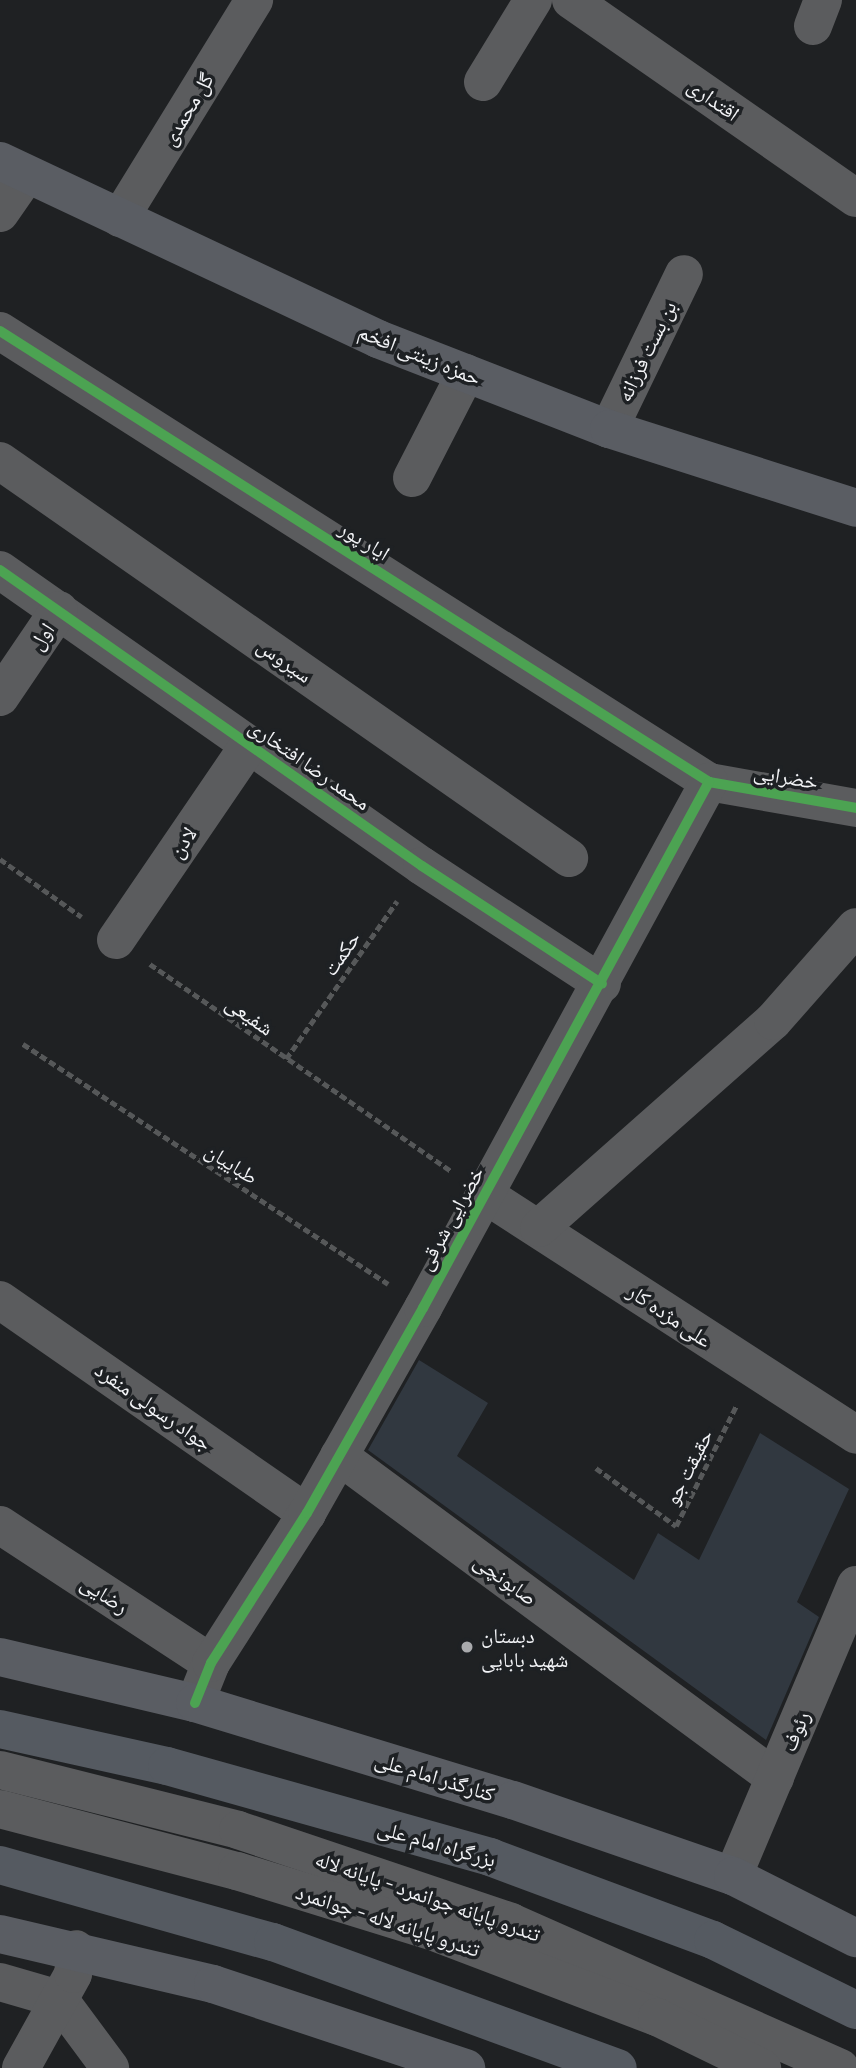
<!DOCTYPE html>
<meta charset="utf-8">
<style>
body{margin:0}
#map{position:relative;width:856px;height:2068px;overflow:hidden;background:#1f2123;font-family:Manrope,"Noto Naskh Arabic",sans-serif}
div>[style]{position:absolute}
.building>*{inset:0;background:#313840}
.path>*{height:4.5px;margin-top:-2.25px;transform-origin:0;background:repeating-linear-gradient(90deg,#565859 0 7px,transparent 0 10.5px)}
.minor>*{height:38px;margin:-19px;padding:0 19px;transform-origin:19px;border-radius:19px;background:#5b5c5e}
.major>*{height:38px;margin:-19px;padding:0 19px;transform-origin:19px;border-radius:19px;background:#5a5d63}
.highway>*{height:38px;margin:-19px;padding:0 19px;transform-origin:19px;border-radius:19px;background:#555a61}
.cycleway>*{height:10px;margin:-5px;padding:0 5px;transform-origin:5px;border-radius:5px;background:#4ca352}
.dots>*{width:19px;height:19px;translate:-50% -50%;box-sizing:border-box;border:4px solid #1e2124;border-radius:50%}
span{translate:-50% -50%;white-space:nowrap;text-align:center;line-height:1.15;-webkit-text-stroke:7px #1e2124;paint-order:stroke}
.street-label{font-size:21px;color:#f3f4f7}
.poi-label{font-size:21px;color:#f3f4f7}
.left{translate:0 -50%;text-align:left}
</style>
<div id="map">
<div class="building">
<i style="clip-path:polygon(419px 1360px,488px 1403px,457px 1456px,634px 1580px,658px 1533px,699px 1560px,760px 1433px,849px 1489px,797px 1602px,819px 1617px,766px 1740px,368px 1450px)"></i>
</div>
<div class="path">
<i style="left:0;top:859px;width:100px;rotate:35.3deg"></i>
<i style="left:150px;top:964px;width:365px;rotate:34.5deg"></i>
<i style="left:23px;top:1044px;width:437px;rotate:33.3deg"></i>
<i style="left:286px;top:1059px;width:193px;rotate:-54.9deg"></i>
<i style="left:596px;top:1468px;width:99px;rotate:35.9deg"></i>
<i style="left:676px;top:1526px;width:134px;rotate:-63.4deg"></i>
</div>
<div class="minor">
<i style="left:571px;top:0;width:347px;rotate:34.8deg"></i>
<i style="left:813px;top:26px;width:28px;rotate:-69deg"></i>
<i style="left:483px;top:82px;width:96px;rotate:-58.6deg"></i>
<i style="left:0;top:213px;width:47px;rotate:-55.3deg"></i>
<i style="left:120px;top:218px;width:256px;rotate:-58.4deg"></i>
<i style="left:0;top:331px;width:840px;rotate:32.46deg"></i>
<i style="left:709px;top:782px;width:149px;rotate:10deg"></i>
<i style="left:609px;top:429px;width:172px;rotate:-64.2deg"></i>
<i style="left:0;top:461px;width:694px;rotate:34.9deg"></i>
<i style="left:412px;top:478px;width:118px;rotate:-62.8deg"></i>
<i style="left:0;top:570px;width:515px;rotate:35.05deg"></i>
<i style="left:422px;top:866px;width:215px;rotate:33.2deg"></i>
<i style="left:0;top:697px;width:105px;rotate:-55.9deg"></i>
<i style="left:116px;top:940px;width:236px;rotate:-55.7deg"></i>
<i style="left:484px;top:1194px;width:443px;rotate:32.9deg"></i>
<i style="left:539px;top:1228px;width:312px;rotate:-41.5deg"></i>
<i style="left:773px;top:1021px;width:125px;rotate:-48.6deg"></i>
<i style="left:0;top:1300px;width:374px;rotate:34.8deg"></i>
<i style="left:339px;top:1456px;width:542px;rotate:36.45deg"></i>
<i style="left:0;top:1525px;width:252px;rotate:33.2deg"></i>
<i style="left:195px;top:1703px;width:43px;rotate:-68.2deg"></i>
<i style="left:211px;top:1663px;width:178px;rotate:-57.4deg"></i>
<i style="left:307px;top:1513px;width:236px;rotate:-60.5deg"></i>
<i style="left:423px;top:1308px;width:599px;rotate:-61.47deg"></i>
<i style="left:0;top:1770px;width:245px;rotate:14.1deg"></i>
<i style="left:238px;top:1830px;width:288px;rotate:18.6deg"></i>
<i style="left:511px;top:1922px;width:360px;rotate:23.9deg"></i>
<i style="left:0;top:1809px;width:245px;rotate:14.7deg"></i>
<i style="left:237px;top:1871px;width:206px;rotate:17.2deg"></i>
<i style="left:434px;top:1932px;width:239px;rotate:20.9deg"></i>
<i style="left:657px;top:2017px;width:117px;rotate:25.9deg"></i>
<i style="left:733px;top:1876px;width:316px;rotate:-67.1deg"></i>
<i style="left:0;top:1982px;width:61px;rotate:16.1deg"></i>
<i style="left:59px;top:1999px;width:86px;rotate:53.5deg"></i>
<i style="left:21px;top:2068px;width:107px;rotate:-61deg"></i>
<i style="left:73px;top:1974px;width:25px;rotate:-83deg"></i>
</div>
<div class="major">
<i style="left:0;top:161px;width:418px;rotate:25.2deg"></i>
<i style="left:378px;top:339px;width:248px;rotate:21.3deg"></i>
<i style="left:609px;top:429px;width:259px;rotate:17.7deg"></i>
<i style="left:0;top:1657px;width:200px;rotate:13.3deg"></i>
<i style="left:195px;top:1703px;width:332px;rotate:17deg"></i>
<i style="left:513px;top:1800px;width:233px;rotate:19.1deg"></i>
<i style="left:733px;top:1876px;width:138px;rotate:26.8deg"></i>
<i style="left:0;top:1934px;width:219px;rotate:13.2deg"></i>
<i style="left:213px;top:1984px;width:267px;rotate:18.4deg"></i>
</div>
<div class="highway">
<i style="left:0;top:1729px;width:171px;rotate:12.5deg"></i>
<i style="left:167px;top:1766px;width:336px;rotate:15.7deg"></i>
<i style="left:490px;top:1857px;width:238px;rotate:20.4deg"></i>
<i style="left:713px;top:1940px;width:159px;rotate:26.1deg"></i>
<i style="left:0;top:1865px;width:284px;rotate:15.8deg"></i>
<i style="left:273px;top:1942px;width:367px;rotate:20.1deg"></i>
</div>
<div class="cycleway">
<i style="left:0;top:331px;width:840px;rotate:32.46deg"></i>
<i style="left:709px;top:782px;width:149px;rotate:10deg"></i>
<i style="left:0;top:570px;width:515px;rotate:35.05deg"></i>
<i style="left:422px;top:866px;width:215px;rotate:33.2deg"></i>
<i style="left:195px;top:1703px;width:43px;rotate:-68.2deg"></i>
<i style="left:211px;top:1663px;width:178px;rotate:-57.4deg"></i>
<i style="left:307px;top:1513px;width:236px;rotate:-60.5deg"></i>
<i style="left:423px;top:1308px;width:599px;rotate:-61.47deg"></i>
</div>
<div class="dots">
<i style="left:467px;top:1647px;background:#a9aaad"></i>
</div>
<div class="street-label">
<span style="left:714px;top:99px;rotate:35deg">اقتداری</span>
<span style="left:187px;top:109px;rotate:-59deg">گل محمدی</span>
<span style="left:646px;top:351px;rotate:-64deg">بن بست فرزانه</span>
<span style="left:420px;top:354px;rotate:22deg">حمزه زینتی افخم</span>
<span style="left:365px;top:540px;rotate:32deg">ایار پور</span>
<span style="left:41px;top:636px;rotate:-56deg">اول</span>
<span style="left:285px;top:660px;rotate:35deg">سیروس</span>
<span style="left:310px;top:764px;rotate:35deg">محمد رضا افتخاری</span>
<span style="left:786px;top:776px;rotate:10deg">خضرایی</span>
<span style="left:182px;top:842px;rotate:-56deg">لادن</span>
<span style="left:341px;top:953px;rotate:-55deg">حکمت</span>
<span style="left:250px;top:1015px;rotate:35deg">شفیعی</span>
<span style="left:232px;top:1163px;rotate:33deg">طباییان</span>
<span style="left:450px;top:1218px;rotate:-61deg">خضرایی شرقی</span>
<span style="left:670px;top:1315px;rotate:34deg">علی مژده کار</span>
<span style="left:154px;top:1406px;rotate:35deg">جواد رسولی منفرد</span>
<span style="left:688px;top:1467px;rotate:-63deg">حقیقت جو</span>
<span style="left:506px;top:1579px;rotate:36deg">صابونچی</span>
<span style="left:105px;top:1594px;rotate:33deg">رضایی</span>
<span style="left:795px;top:1731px;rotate:-67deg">رئوف</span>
<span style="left:435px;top:1776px;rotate:17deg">کنارگذر امام علی</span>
<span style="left:437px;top:1843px;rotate:16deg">بزرگراه امام علی</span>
<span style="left:428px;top:1896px;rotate:19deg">تندرو پایانه جوانمرد - پایانه لاله</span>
<span style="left:388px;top:1920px;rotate:18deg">تندرو پایانه لاله - جوانمرد</span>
</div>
<div class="poi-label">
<span class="left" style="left:481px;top:1647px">دبستان<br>شهید بابایی</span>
</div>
</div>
